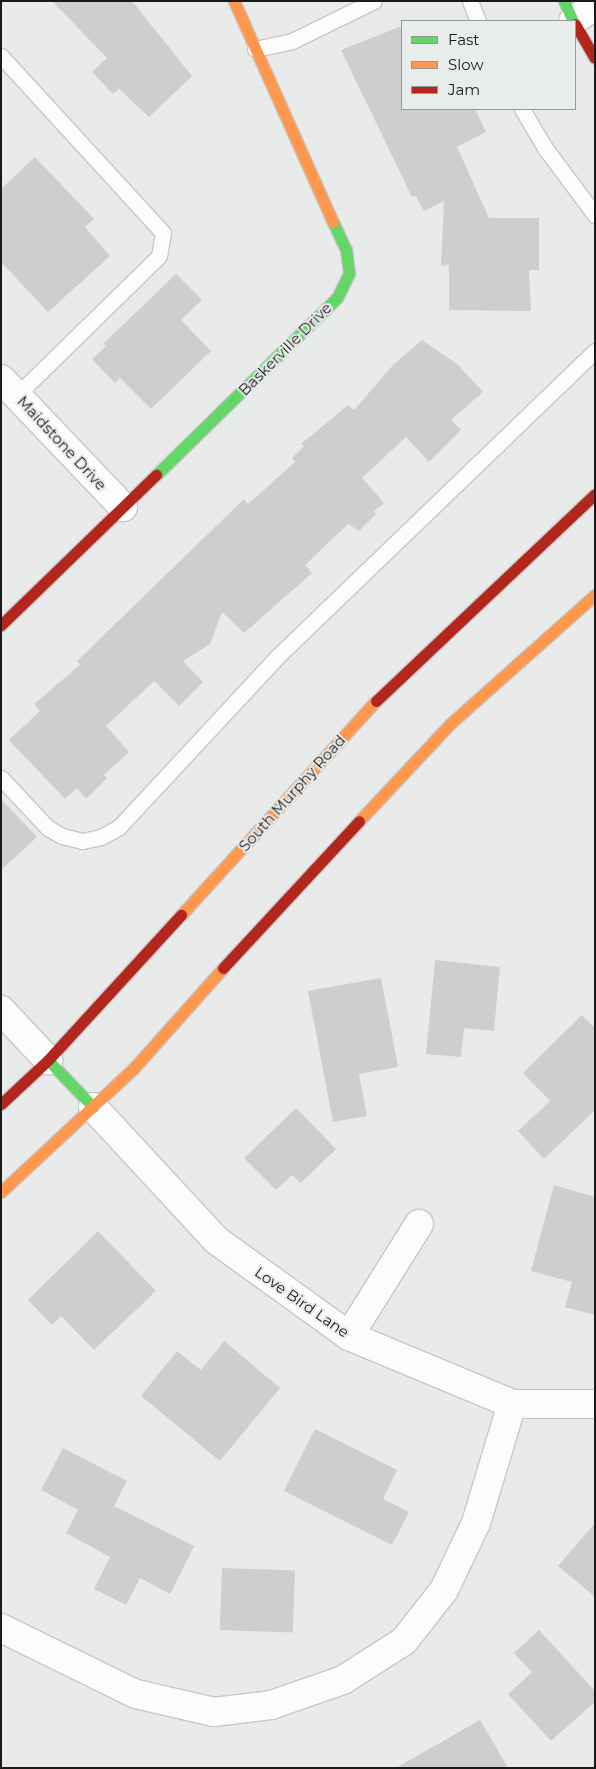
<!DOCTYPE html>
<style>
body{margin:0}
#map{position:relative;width:596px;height:1769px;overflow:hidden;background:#e9ebea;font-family:Montserrat,sans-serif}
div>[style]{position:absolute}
.building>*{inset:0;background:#cdcece;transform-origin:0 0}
.roads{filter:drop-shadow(1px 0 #c6c8c7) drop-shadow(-1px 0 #c6c8c7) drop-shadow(0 1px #c6c8c7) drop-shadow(0 -1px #c6c8c7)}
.lane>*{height:15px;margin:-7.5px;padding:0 7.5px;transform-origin:7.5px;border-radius:7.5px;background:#fcfcfc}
.street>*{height:28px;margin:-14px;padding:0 14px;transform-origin:14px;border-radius:14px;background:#fcfcfc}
.fast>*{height:11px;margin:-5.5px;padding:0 5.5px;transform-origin:5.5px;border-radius:5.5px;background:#63d668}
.slow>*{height:11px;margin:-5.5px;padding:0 5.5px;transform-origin:5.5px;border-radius:5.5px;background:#ff974d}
.jam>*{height:11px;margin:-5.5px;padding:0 5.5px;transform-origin:5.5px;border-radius:5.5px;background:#b3261e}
span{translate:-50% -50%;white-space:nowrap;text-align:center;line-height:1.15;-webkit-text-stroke:4px #e8ecea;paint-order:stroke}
.street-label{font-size:15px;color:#191a19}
.frame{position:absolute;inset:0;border:2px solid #191a19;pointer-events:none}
.legend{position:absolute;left:401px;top:20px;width:175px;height:90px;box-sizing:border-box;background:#e8ecea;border:1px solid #959896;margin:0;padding:6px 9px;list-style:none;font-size:15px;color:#191a19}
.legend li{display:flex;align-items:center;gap:10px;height:25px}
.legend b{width:25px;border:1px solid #959896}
</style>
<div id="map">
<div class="building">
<i style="clip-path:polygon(52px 1px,132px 1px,192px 76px,149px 117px,119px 89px,113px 94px,92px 72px,107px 58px)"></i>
<i style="clip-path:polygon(402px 26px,402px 109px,475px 109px,486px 132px,457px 147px,489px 218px,539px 218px,539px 270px,529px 270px,531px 311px,449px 310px,449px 265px,441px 266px,444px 201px,424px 211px,416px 196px,412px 197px,341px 50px)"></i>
<i style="clip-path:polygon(35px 157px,94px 219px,85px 227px,110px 256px,48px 312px,1px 262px,1px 189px)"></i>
<i style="clip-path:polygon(176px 274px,202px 300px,181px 320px,211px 351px,151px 409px,120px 378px,115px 383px,92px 359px,106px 346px,103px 344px)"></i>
<i style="clip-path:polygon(422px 340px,457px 364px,483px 392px,451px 420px,461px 430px,429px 462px,406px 437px,362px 478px,384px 503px,374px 511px,376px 514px,359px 531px,348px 524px,305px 565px,312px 573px,244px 633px,222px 612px,210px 644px,183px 661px,203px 682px,179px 706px,154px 681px,106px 726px,129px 752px,104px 775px,107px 778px,86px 799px,77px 788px,65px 799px,9px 740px,40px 711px,34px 704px,80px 665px,77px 661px,244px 499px,248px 504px,295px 462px,292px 458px,304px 446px,301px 444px,348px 405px,354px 410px,393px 365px)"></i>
<i style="clip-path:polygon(1px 799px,37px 837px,1px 870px)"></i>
<i style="clip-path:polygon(435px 960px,500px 967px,494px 1031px,464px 1028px,461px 1057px,426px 1054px)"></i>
<i style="clip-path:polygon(381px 978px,398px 1067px,359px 1074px,367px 1116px,333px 1122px,308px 991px)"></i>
<i style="clip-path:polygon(582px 1015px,595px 1028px,595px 1110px,544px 1159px,518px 1131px,550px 1101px,523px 1073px)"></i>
<i style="clip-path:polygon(296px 1108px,336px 1149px,301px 1183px,292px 1175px,276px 1190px,244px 1158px)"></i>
<i style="clip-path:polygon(554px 1185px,595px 1197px,595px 1315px,565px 1307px,572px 1282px,531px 1271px)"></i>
<i style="clip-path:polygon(98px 1231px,156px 1291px,94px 1350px,61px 1316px,52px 1325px,28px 1300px)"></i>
<i style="clip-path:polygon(224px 1341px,280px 1388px,220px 1461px,141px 1396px,177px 1351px,201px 1370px)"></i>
<i style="clip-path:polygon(315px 1429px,397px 1470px,383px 1499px,409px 1512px,392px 1545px,284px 1491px)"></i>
<i style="clip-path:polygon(63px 1448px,127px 1481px,114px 1506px,194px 1546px,170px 1594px,140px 1578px,126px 1605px,94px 1589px,110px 1557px,66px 1533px,78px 1510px,41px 1490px)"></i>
<i style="clip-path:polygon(595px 1523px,595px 1597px,558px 1566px)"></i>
<i style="left:222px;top:1568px;width:73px;height:62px;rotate:2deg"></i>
<i style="clip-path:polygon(539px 1630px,595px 1691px,595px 1702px,551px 1741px,508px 1694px,532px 1672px,514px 1653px)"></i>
<i style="clip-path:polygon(480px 1720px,508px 1768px,396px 1768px)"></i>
</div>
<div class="roads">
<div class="lane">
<i style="left:470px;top:1px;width:22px;rotate:68deg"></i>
<i style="left:255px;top:49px;width:38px;rotate:-12deg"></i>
<i style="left:292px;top:41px;width:91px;rotate:-26deg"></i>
<i style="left:1px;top:56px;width:240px;rotate:47.5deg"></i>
<i style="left:163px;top:233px;width:23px;rotate:100deg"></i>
<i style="left:159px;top:256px;width:199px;rotate:135.6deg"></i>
<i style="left:522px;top:109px;width:45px;rotate:59.5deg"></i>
<i style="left:545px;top:148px;width:84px;rotate:53.3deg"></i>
<i style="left:1px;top:778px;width:69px;rotate:46.8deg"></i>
<i style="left:48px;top:828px;width:16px;rotate:30deg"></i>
<i style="left:62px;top:836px;width:21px;rotate:14deg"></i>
<i style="left:82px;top:841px;width:19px;rotate:-12deg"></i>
<i style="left:101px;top:837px;width:21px;rotate:-29deg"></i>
<i style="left:119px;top:827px;width:233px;rotate:-47.1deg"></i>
<i style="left:278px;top:656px;width:440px;rotate:-43.9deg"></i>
</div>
<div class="street">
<i style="left:573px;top:21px;width:27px;rotate:-36deg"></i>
<i style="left:1px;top:379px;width:177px;rotate:46.4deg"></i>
<i style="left:1px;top:1010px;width:69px;rotate:46.8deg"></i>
<i style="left:93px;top:1107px;width:181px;rotate:47.2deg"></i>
<i style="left:216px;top:1240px;width:164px;rotate:35.8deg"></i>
<i style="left:349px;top:1336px;width:177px;rotate:22.6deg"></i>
<i style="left:512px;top:1404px;width:83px"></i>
<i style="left:349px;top:1336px;width:132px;rotate:-58deg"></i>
<i style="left:1px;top:1628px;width:150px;rotate:26.1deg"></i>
<i style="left:136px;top:1694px;width:80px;rotate:13deg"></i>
<i style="left:214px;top:1712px;width:57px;rotate:-7deg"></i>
<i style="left:271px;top:1705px;width:76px;rotate:-19.1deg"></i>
<i style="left:343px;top:1680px;width:72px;rotate:-32.6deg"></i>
<i style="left:404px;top:1641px;width:65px;rotate:-51.9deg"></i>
<i style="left:444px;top:1590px;width:74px;rotate:-64.5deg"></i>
<i style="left:476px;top:1523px;width:124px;rotate:-73.2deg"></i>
</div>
<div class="fast">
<i style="left:564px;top:1px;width:22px;rotate:66deg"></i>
<i style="left:156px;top:475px;width:253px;rotate:-44.4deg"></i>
<i style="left:337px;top:298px;width:28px;rotate:-64deg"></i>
<i style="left:349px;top:273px;width:23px;rotate:-97deg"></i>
<i style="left:346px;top:250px;width:31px;rotate:-115deg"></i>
<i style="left:48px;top:1060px;width:65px;rotate:46.2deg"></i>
</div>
<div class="slow">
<i style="left:234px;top:1px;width:242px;rotate:65.9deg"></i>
<i style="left:359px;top:821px;width:133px;rotate:-46.8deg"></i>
<i style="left:450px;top:724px;width:194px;rotate:-41.7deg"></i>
<i style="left:181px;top:915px;width:290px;rotate:-47.7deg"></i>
<i style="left:1px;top:1192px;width:182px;rotate:-43deg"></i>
<i style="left:134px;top:1068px;width:134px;rotate:-48.3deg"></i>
</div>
<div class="jam">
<i style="left:575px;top:24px;width:39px;rotate:60deg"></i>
<i style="left:1px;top:625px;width:216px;rotate:-44.1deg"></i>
<i style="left:376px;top:701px;width:301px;rotate:-43.4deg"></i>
<i style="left:223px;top:968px;width:200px;rotate:-47.2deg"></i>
<i style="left:1px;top:1104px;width:64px;rotate:-43.1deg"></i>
<i style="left:48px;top:1060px;width:197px;rotate:-47.5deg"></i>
</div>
</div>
<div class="street-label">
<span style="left:285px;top:349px;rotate:-45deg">Baskerville Drive</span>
<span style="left:62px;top:443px;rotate:47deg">Maidstone Drive</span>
<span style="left:292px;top:793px;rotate:-48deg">South Murphy Road</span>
<span style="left:302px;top:1302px;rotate:35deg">Love Bird Lane</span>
</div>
<div class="frame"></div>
<ul class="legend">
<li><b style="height:6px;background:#63d668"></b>Fast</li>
<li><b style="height:6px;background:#ff974d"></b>Slow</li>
<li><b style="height:6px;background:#b3261e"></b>Jam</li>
</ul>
</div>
